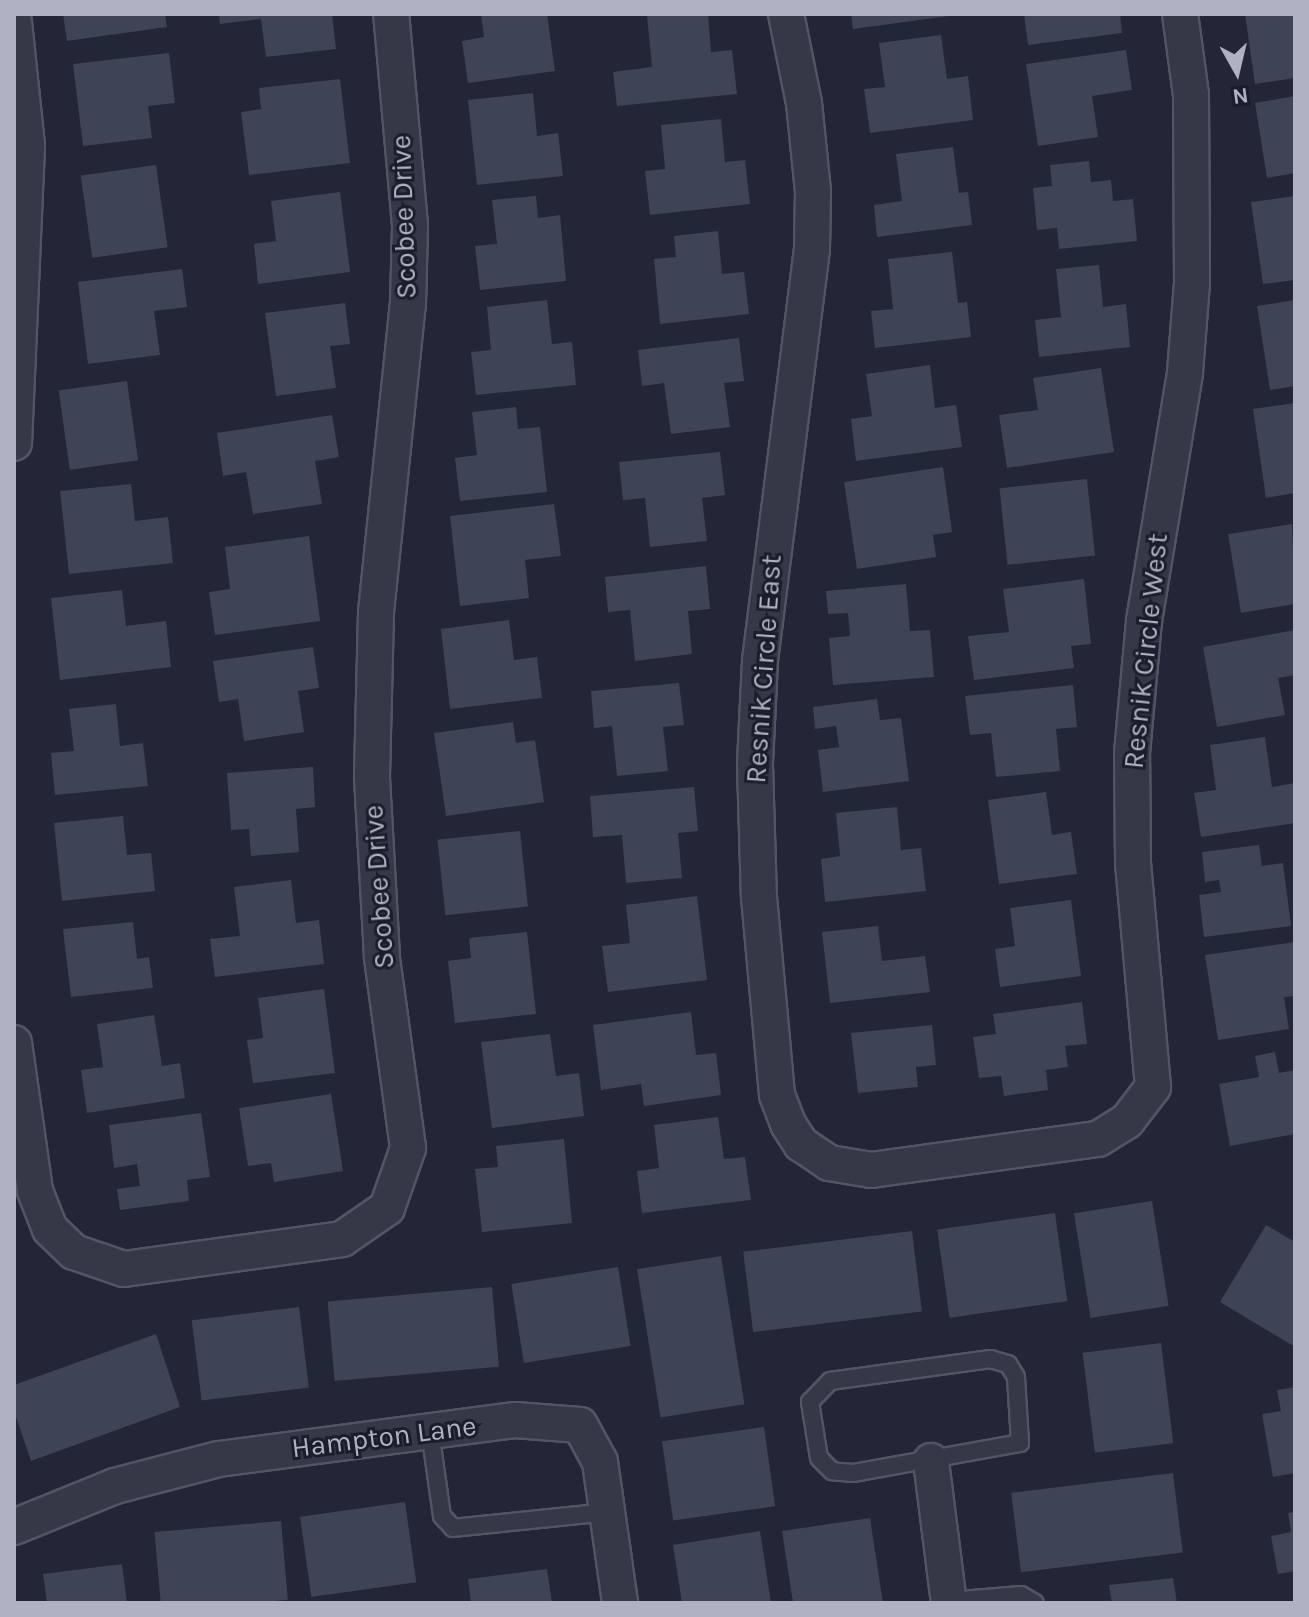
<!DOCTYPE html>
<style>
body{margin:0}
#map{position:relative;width:1309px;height:1617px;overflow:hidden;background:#222636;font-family:Karla,sans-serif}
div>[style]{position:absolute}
.building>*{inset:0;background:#3e4356;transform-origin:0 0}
.roads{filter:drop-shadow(2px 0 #535564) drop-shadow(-2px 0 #535564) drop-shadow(0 2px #535564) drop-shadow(0 -2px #535564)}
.service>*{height:16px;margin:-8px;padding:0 8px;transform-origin:8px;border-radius:8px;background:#353847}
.minor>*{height:34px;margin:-17px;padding:0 17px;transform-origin:17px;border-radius:17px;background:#353847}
span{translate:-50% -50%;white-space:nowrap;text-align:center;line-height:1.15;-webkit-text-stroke:6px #1b1d2b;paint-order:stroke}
.street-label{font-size:28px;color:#b0b2c3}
.frame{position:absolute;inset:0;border:16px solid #b0b2c3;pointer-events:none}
.north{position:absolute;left:1197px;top:32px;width:80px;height:80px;-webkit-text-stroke:6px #1b1d2b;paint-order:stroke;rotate:172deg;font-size:22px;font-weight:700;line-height:32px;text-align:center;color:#b0b2c3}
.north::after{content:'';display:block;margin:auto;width:28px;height:36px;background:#b0b2c3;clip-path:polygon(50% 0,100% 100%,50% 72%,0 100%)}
</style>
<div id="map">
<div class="building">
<i style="clip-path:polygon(63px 14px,165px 14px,167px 27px,67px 41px)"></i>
<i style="clip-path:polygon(219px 14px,332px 14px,336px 49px,266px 57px,261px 19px,220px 24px)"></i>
<i style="clip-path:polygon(481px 14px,547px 14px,555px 71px,468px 83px,462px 41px,484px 37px)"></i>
<i style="clip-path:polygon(708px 14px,711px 52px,732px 50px,737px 94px,617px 106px,613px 72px,652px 67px,647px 15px)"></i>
<i style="clip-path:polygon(851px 14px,949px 14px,949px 16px,853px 29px)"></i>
<i style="clip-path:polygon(1024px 14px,1120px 14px,1122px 33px,1028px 45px)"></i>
<i style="clip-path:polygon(1245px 14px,1295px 14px,1295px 78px,1255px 84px)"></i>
<i style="clip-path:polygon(941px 35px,947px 79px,968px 76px,973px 120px,870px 133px,864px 89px,885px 87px,879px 43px)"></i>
<i style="clip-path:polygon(1126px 50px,1132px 90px,1092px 96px,1098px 137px,1038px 146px,1026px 64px)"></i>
<i style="clip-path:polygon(169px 53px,175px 103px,148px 106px,152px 138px,83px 146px,73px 64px)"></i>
<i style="clip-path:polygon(340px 79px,350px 163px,249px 175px,241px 112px,261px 109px,259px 88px)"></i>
<i style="clip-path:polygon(533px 93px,537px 136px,558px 133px,563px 176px,477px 185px,468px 100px)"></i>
<i style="clip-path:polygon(1295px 96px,1295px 173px,1267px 178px,1255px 103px)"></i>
<i style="clip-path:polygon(721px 119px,725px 162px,745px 160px,750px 204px,650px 215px,645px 171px,665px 169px,661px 125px)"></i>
<i style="clip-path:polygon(953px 147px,959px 193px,968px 192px,972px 225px,877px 237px,874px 205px,902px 201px,896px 154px)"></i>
<i style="clip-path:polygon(1089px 161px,1091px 182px,1111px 180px,1113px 201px,1133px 199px,1137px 241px,1059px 249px,1057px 228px,1037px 230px,1033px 188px,1052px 186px,1050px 165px)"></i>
<i style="left:156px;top:165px;width:83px;height:76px;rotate:82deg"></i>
<i style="clip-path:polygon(340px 192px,350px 272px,258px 284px,254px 244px,276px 241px,271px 201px)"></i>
<i style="clip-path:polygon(536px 196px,538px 218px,560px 215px,566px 281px,480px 290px,475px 246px,497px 244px,492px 200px)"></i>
<i style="clip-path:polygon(1295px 196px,1295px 280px,1263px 284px,1251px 202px)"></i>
<i style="clip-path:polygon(718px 231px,722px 274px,744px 272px,749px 314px,660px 324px,654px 259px,676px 257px,674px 236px)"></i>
<i style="clip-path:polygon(952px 252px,958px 303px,967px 302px,971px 337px,875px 348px,871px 311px,893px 309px,888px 259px)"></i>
<i style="clip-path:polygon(1099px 265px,1103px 307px,1126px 304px,1130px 347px,1039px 357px,1035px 320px,1061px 317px,1056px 269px)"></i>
<i style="clip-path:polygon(182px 269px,187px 307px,154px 311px,160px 355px,88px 364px,78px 282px)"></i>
<i style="clip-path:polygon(547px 300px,552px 344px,572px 342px,576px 385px,476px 395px,471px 352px,491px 350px,487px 307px)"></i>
<i style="clip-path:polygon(1295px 300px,1295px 386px,1270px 390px,1257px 306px)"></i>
<i style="clip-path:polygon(345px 303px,350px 344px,330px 346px,336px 388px,276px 396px,265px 313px)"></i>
<i style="clip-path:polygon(739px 338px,744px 381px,724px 383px,730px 427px,671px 434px,664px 383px,642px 386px,638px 350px)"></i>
<i style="clip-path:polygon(930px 365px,935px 408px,956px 405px,962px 447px,856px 461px,851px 419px,872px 416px,866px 374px)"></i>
<i style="clip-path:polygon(1101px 368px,1114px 452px,1007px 468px,999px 415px,1038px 410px,1033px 378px)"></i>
<i style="left:127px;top:381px;width:80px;height:69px;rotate:82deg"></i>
<i style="clip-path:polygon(1295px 403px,1295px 493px,1266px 498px,1253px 409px)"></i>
<i style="clip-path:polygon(516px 407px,518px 429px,540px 427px,547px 492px,460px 501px,455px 458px,477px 455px,472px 412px)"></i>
<i style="clip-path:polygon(332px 415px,339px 457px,315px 461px,322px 504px,253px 514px,246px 472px,223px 476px,217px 433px)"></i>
<i style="clip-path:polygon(720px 452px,725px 495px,702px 498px,707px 541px,650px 547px,645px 498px,623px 500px,619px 462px)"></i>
<i style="clip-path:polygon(943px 467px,952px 532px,933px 535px,936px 557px,857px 569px,844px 482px)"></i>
<i style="left:1087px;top:479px;width:77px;height:88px;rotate:84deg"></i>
<i style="clip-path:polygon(131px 484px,135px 521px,168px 517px,173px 563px,69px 574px,60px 491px)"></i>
<i style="clip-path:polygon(554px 504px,561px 556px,525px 560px,529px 598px,460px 606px,450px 516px)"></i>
<i style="clip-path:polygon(1292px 524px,1295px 604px,1241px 613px,1228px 534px)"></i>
<i style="clip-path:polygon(309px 536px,320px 621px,215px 635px,209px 592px,230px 589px,225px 547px)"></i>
<i style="clip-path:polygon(706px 566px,710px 609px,688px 611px,692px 654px,635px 661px,630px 610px,608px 612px,605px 577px)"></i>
<i style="clip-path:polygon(1084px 579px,1091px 644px,1071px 646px,1074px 668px,974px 680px,968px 636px,1009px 632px,1003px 589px)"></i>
<i style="clip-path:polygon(906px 584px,910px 631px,930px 630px,934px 677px,833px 685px,829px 638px,850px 636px,848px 613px,828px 614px,826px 591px)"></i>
<i style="clip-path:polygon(122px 590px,126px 626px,166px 621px,171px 667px,60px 680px,51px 598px)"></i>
<i style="clip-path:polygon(509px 620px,514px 660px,537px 657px,542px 698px,450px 709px,441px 629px)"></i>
<i style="clip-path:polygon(1295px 630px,1295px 675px,1278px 678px,1285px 715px,1217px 727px,1203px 647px)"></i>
<i style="clip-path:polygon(313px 647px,319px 688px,298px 691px,304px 732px,244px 741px,238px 699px,219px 702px,213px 661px)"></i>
<i style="clip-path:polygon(679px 683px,684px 725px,663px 727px,668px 771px,617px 776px,612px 726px,594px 728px,591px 691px)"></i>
<i style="clip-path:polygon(1073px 685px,1077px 727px,1056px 729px,1060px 771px,996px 777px,991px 733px,970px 735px,965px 696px)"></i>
<i style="clip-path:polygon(877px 699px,880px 720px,901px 718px,909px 781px,823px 792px,818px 750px,839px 747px,836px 726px,815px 729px,813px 707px)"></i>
<i style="clip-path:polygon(116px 704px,120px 746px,143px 743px,148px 786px,55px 795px,51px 753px,74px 751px,69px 709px)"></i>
<i style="clip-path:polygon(513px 722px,516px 743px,535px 740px,544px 802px,446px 816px,434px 733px)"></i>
<i style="clip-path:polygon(1265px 737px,1272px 787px,1295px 783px,1295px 823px,1201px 837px,1194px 793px,1216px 790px,1210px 745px)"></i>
<i style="clip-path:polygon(313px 767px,315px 807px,296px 809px,299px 852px,251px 856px,249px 829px,231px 830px,227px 773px)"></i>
<i style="clip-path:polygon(694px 787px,698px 831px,678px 833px,682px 878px,626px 883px,622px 835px,593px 837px,590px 796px)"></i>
<i style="clip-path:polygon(1046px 792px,1052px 835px,1071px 832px,1077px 874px,999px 884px,988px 800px)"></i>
<i style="clip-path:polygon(897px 807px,901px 850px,921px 848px,926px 891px,825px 902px,821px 859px,840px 856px,836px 813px)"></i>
<i style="clip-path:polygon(123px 816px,127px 855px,151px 853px,155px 891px,62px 901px,54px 823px)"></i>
<i style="left:520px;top:831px;width:76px;height:83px;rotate:84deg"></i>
<i style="clip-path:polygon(1259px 845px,1262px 866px,1283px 863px,1291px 926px,1204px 937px,1199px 895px,1221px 892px,1219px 880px,1205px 882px,1202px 852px)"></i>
<i style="clip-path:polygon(291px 880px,296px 923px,319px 920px,324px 964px,215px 977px,210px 939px,240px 936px,234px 887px)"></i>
<i style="clip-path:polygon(697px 896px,707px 980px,608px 992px,602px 946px,630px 943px,626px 905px)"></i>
<i style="clip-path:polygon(1071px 900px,1081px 976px,1000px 987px,995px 949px,1015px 946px,1010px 908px)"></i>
<i style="clip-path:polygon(133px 922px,137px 959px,149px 957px,153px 988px,71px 997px,63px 929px)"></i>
<i style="clip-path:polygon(878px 926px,882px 961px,925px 956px,930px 992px,830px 1003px,822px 932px)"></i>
<i style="clip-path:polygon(527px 932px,536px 1014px,455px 1023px,448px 961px,471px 958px,469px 938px)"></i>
<i style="clip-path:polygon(1295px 942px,1295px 996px,1284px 997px,1289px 1029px,1218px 1040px,1205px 955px)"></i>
<i style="clip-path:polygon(324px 989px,335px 1073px,253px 1083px,247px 1040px,263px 1038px,258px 998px)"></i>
<i style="clip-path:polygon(1082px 1002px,1087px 1044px,1065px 1046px,1068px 1067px,1046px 1070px,1048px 1090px,1004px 1096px,1001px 1076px,979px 1078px,973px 1037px,996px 1034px,993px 1014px)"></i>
<i style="clip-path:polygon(691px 1012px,696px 1055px,716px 1053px,721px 1095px,644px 1106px,641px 1084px,601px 1090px,593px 1025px)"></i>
<i style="clip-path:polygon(154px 1015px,162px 1066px,180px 1063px,185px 1098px,87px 1113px,81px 1070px,103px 1067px,97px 1024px)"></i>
<i style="clip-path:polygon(932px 1025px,936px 1065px,916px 1067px,918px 1087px,858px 1093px,851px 1033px)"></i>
<i style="clip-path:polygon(550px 1034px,556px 1076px,579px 1073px,584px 1116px,492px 1128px,481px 1042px)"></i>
<i style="clip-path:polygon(1275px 1052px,1279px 1073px,1295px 1070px,1295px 1134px,1230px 1146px,1219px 1084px,1259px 1077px,1255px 1056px)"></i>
<i style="clip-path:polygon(331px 1094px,343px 1171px,274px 1182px,271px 1163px,248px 1166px,239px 1108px)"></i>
<i style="clip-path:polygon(201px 1113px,210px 1177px,187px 1180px,189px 1201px,120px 1210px,117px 1189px,140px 1186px,137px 1164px,114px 1168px,109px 1125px)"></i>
<i style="clip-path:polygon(718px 1117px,724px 1159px,745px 1157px,751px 1200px,642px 1213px,637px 1171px,659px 1168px,654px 1125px)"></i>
<i style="clip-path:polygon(564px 1139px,572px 1223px,482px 1232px,475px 1169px,498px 1167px,496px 1146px)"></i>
<i style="left:1152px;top:1201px;width:106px;height:79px;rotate:81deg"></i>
<i style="left:1055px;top:1213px;width:89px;height:119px;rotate:82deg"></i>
<i style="clip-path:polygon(1266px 1225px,1295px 1242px,1295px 1347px,1220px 1302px)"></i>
<i style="left:912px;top:1231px;width:81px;height:170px;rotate:83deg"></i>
<i style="left:721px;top:1256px;width:150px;height:85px;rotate:81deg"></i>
<i style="left:618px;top:1267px;width:80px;height:108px;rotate:81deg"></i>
<i style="left:492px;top:1287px;width:80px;height:165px;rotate:85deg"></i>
<i style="left:299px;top:1307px;width:81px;height:108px;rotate:83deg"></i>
<i style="clip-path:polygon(156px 1334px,180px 1407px,31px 1461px,14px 1411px,14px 1385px)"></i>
<i style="left:1161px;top:1343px;width:101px;height:79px;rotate:83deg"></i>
<i style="clip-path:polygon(1295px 1387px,1295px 1473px,1273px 1477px,1262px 1414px,1281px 1411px,1277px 1390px)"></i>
<i style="left:764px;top:1427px;width:80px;height:103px;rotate:82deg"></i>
<i style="left:1173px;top:1473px;width:80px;height:163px;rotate:83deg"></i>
<i style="left:405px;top:1502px;width:81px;height:106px;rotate:82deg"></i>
<i style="clip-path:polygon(1295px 1512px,1295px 1571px,1278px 1574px,1271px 1536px,1291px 1532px,1288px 1513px)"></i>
<i style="clip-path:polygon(870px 1518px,883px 1603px,793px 1603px,782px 1531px)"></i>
<i style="left:281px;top:1521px;width:79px;height:127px;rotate:85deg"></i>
<i style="clip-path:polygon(760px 1531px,771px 1603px,682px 1603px,673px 1545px)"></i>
<i style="clip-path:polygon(122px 1564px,127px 1603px,47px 1603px,43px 1574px)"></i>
<i style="clip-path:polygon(547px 1569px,552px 1603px,471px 1603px,468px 1579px)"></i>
<i style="clip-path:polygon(1173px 1578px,1177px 1603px,1112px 1603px,1109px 1585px)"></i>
</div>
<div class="roads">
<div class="service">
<i style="left:990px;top:1359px;width:19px;rotate:16deg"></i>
<i style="left:1008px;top:1364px;width:15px;rotate:58deg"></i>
<i style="left:1016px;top:1377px;width:66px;rotate:86.5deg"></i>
<i style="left:1020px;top:1443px;width:170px;rotate:169.8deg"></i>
<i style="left:853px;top:1473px;width:21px;rotate:-175deg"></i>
<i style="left:832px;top:1471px;width:18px;rotate:-135deg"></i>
<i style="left:819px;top:1458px;width:57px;rotate:-99.1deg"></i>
<i style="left:810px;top:1402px;width:29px;rotate:-46deg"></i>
<i style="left:830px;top:1381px;width:162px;rotate:-7.8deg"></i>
<i style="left:430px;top:1431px;width:86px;rotate:82deg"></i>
<i style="left:442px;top:1516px;width:16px;rotate:47deg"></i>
<i style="left:453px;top:1528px;width:155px;rotate:-5.9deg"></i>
<i style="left:949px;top:1601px;width:72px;rotate:-4.8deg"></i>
<i style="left:1021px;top:1595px;width:16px;rotate:30deg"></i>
</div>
<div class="minor">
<i style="left:786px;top:14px;width:91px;rotate:78.6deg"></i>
<i style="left:804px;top:103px;width:88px;rotate:84.2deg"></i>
<i style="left:813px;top:191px;width:58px;rotate:91deg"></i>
<i style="left:812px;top:249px;width:415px;rotate:97.2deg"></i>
<i style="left:760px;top:661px;width:104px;rotate:92.8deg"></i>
<i style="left:755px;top:765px;width:132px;rotate:88.3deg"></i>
<i style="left:759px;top:897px;width:199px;rotate:84.8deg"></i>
<i style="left:777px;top:1095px;width:31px;rotate:69deg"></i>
<i style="left:788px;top:1124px;width:24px;rotate:57deg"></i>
<i style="left:801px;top:1144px;width:34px;rotate:34deg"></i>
<i style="left:829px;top:1163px;width:43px;rotate:9.5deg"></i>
<i style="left:871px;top:1170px;width:229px;rotate:-7.8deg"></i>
<i style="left:1098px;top:1139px;width:34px;rotate:-32deg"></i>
<i style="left:1127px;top:1121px;width:43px;rotate:-52.6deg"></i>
<i style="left:1153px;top:1087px;width:226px;rotate:-95.1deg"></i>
<i style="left:1133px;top:862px;width:109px;rotate:-90.5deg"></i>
<i style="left:1132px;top:753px;width:133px;rotate:-84.8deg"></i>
<i style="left:1144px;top:621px;width:252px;rotate:-80.6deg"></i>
<i style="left:1185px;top:372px;width:89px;rotate:-85.5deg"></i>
<i style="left:1192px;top:283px;width:188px;rotate:-90.3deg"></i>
<i style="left:1191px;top:95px;width:82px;rotate:-97.7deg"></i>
<i style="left:14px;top:22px;width:125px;rotate:84deg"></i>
<i style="left:27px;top:146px;width:297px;rotate:92.5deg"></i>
<i style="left:14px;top:1043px;width:149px;rotate:81.9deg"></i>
<i style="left:35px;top:1191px;width:41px;rotate:68.5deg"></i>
<i style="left:50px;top:1229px;width:33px;rotate:44deg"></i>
<i style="left:74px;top:1252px;width:53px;rotate:18.8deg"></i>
<i style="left:124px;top:1269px;width:220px;rotate:-7.8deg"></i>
<i style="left:342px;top:1239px;width:55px;rotate:-34.6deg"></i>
<i style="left:387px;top:1208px;width:64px;rotate:-70.7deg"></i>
<i style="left:408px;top:1148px;width:193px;rotate:-97.8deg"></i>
<i style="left:382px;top:957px;width:181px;rotate:-93.2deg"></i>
<i style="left:372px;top:776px;width:164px;rotate:-88.6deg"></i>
<i style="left:376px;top:612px;width:310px;rotate:-84.1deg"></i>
<i style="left:408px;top:304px;width:79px;rotate:-88.5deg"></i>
<i style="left:410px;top:225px;width:212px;rotate:-95.1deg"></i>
<i style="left:931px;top:1461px;width:143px;rotate:82.8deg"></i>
<i style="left:14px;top:1527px;width:109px;rotate:-22.1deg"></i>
<i style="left:115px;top:1486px;width:107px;rotate:-14.6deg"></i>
<i style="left:219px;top:1459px;width:299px;rotate:-7.5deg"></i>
<i style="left:515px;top:1420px;width:65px;rotate:4.4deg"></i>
<i style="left:580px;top:1425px;width:42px;rotate:61.6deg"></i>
<i style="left:600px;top:1462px;width:142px;rotate:81.9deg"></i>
</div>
</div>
<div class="street-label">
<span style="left:404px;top:217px;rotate:-92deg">Scobee Drive</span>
<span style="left:1146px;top:651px;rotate:-84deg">Resnik Circle West</span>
<span style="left:764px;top:669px;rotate:-86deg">Resnik Circle East</span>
<span style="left:379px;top:887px;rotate:-94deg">Scobee Drive</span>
<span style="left:384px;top:1437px;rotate:-7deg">Hampton Lane</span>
</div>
<div class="frame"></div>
<div class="north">N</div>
</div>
